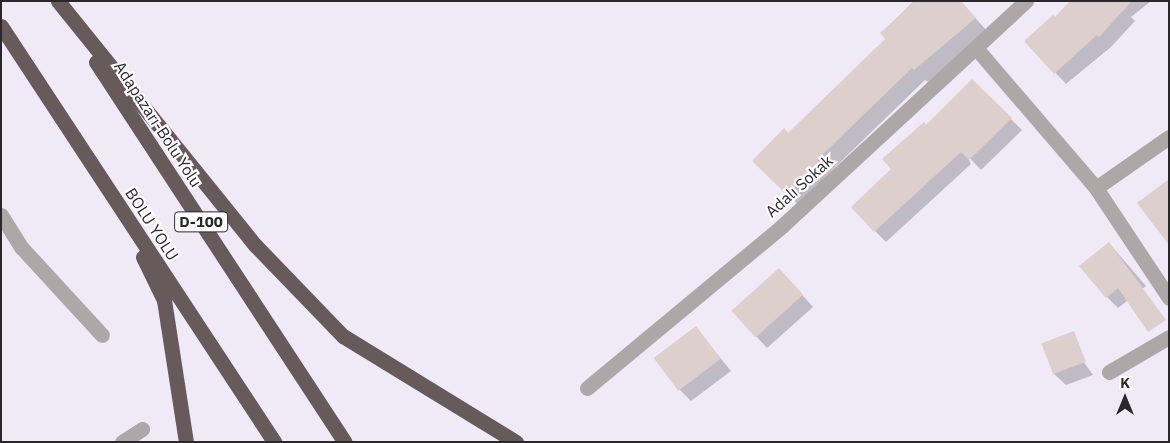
<!DOCTYPE html>
<meta charset="utf-8">
<style>
body{margin:0}
#map{position:relative;width:1170px;height:443px;overflow:hidden;background:#efeaf6;font-family:"IBM Plex Sans",sans-serif}
div>[style]{position:absolute}
.shadow>*{inset:0;background:#0003}
.building>*{inset:0;background:#ddcfcb;transform-origin:0 0}
.minor>*{height:15px;margin:-7.5px;padding:0 7.5px;transform-origin:7.5px;border-radius:7.5px;background:#aea7a8}
.highway>*{height:15px;margin:-7.5px;padding:0 7.5px;transform-origin:7.5px;border-radius:7.5px;background:#675a5b}
span{translate:-50% -50%;white-space:nowrap;text-align:center;line-height:1.15;-webkit-text-stroke:4.5px #fff;paint-order:stroke}
.shield-label span{padding:1px 4px;background:#fff;border:1px solid;border-radius:4px;-webkit-text-stroke-width:0}
.shield-label{font-size:15px;color:#29272c;font-weight:700}
.street-label{font-size:16px;color:#29272c}
.frame{position:absolute;inset:0;border:2px solid #29272c;pointer-events:none}
.north{position:absolute;left:1100px;top:373px;width:50px;height:50px;-webkit-text-stroke:4px #fff;paint-order:stroke;rotate:0deg;font-size:14px;font-weight:700;line-height:20px;text-align:center;color:#29272c}
.north::after{content:'';display:block;margin:auto;width:18px;height:22px;background:#29272c;clip-path:polygon(50% 0,100% 100%,50% 72%,0 100%)}
</style>
<div id="map">
<div class="shadow">
<i style="clip-path:polygon(914px 1px,960px 1px,988px 32px,928px 82px,925px 80px,828px 174px,801px 207px,766px 174px,788px 134px,887px 39px,882px 33px)"></i>
<i style="clip-path:polygon(1072px 1px,1151px 1px,1131px 17px,1135px 21px,1111px 47px,1066px 84px,1026px 41px,1056px 19px)"></i>
<i style="clip-path:polygon(976px 85px,1022px 130px,981px 170px,966px 154px,971px 164px,886px 242px,852px 208px,893px 169px,926px 126px)"></i>
<i style="clip-path:polygon(1109px 243px,1146px 286px,1118px 308px,1107px 297px)"></i>
<i style="clip-path:polygon(790px 281px,813px 307px,767px 348px,733px 311px)"></i>
<i style="clip-path:polygon(696px 328px,731px 371px,691px 401px,680px 390px)"></i>
<i style="clip-path:polygon(1074px 348px,1093px 375px,1066px 385px,1054px 374px)"></i>
</div>
<div class="building">
<i style="clip-path:polygon(915px 1px,961px 1px,976px 18px,914px 70px,912px 68px,817px 160px,819px 162px,787px 195px,752px 161px,784px 128px,788px 133px,885px 39px,880px 33px)"></i>
<i style="clip-path:polygon(1070px 1px,1132px 1px,1099px 37px,1097px 35px,1054px 74px,1024px 41px,1053px 15px,1055px 17px)"></i>
<i style="clip-path:polygon(972px 79px,1012px 118px,969px 160px,961px 152px,874px 232px,851px 207px,891px 169px,882px 159px,924px 122px,926px 125px)"></i>
<i style="clip-path:polygon(1169px 179px,1169px 245px,1137px 203px)"></i>
<i style="clip-path:polygon(1109px 242px,1166px 320px,1148px 332px,1118px 288px,1106px 298px,1079px 266px)"></i>
<i style="left:779px;top:268px;width:36px;height:64px;rotate:48deg"></i>
<i style="left:696px;top:326px;width:41px;height:53px;rotate:53deg"></i>
<i style="left:1074px;top:331px;width:33px;height:35px;rotate:69deg"></i>
</div>
<div class="minor">
<i style="left:976px;top:48px;width:184px;rotate:49.4deg"></i>
<i style="left:1169px;top:137px;width:89px;rotate:145.1deg"></i>
<i style="left:1096px;top:188px;width:132px;rotate:56.4deg"></i>
<i style="left:1px;top:215px;width:39px;rotate:58deg"></i>
<i style="left:22px;top:248px;width:118px;rotate:47.4deg"></i>
<i style="left:1109px;top:372px;width:69px;rotate:-30.3deg"></i>
<i style="left:587px;top:388px;width:254px;rotate:-39.7deg"></i>
<i style="left:782px;top:226px;width:332px;rotate:-42.7deg"></i>
<i style="left:122px;top:442px;width:24px;rotate:-33deg"></i>
</div>
<div class="highway">
<i style="left:58px;top:1px;width:314px;rotate:51.1deg"></i>
<i style="left:255px;top:245px;width:127px;rotate:46deg"></i>
<i style="left:343px;top:336px;width:203px;rotate:31.5deg"></i>
<i style="left:1px;top:26px;width:498px;rotate:56.7deg"></i>
<i style="left:96px;top:62px;width:454px;rotate:56.8deg"></i>
<i style="left:143px;top:257px;width:48px;rotate:64deg"></i>
<i style="left:164px;top:300px;width:144px;rotate:81.2deg"></i>
</div>
<div class="shield-label">
<span style="left:201px;top:222px">D-100</span>
</div>
<div class="street-label">
<span style="left:158px;top:124px;rotate:57deg">Adapazarı-Bolu Yolu</span>
<span style="left:799px;top:186px;rotate:-42deg">Adalı Sokak</span>
<span style="left:152px;top:224px;rotate:57deg">BOLU YOLU</span>
</div>
<div class="frame"></div>
<div class="north">K</div>
</div>
